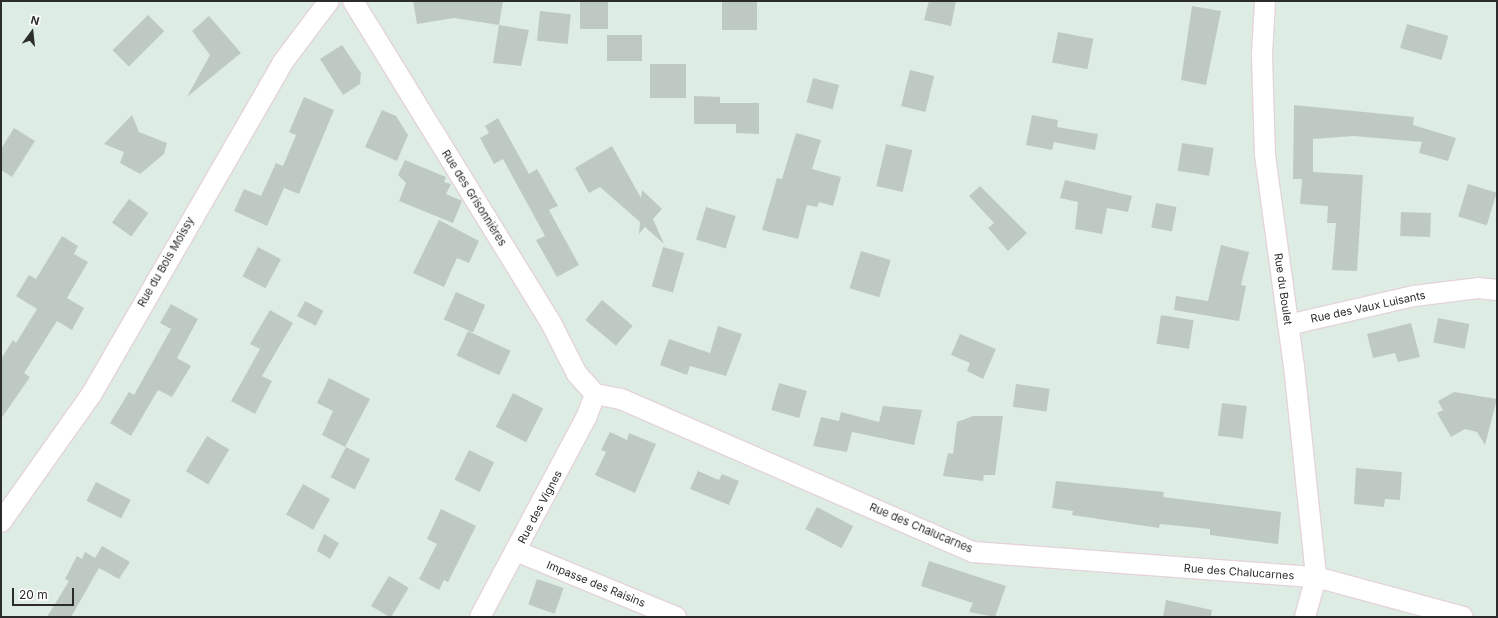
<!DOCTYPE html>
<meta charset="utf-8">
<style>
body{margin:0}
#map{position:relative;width:1498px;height:618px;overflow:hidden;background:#deede4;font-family:Inter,sans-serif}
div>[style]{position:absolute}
.building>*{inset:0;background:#bec9c1;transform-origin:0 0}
.roads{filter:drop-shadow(1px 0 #e4d3da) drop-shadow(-1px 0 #e4d3da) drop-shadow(0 1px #e4d3da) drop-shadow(0 -1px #e4d3da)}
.street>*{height:20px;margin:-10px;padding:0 10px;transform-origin:10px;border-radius:10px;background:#fff}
span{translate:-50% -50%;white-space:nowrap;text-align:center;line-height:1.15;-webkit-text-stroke:3px #fff;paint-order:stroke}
.street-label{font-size:11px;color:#2c2c2c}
.frame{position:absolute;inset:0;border:2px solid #2c2c2c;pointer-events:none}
.north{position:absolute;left:12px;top:12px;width:40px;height:40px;-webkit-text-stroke:3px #fff;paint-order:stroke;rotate:15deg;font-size:11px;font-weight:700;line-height:16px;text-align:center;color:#2c2c2c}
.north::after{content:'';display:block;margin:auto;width:14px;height:18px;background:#2c2c2c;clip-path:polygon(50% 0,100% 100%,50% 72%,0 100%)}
.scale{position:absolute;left:12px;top:588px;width:62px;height:18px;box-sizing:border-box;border:2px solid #2c2c2c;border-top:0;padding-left:5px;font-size:12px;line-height:14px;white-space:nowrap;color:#2c2c2c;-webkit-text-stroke:3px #fff;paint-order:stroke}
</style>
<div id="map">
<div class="building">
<i style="clip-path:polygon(413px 1px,503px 1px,499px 25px,529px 30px,521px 66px,493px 63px,499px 25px,454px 18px,417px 24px)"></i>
<i style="left:580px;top:1px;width:28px;height:28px"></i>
<i style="left:722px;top:1px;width:35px;height:29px"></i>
<i style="clip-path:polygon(929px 1px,956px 1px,951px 26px,924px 20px)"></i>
<i style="clip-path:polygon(1192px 6px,1221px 11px,1206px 85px,1181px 80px)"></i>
<i style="left:540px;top:11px;width:31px;height:30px;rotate:6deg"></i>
<i style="left:148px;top:15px;width:23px;height:50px;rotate:45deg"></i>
<i style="clip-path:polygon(209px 16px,241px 53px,187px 97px,210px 55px,192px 31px)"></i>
<i style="left:1407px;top:24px;width:43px;height:25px;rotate:16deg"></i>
<i style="left:1058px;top:32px;width:36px;height:31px;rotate:11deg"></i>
<i style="left:607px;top:35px;width:35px;height:26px"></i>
<i style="clip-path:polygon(342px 45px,361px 73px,360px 84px,343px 95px,320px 59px)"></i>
<i style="left:650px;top:64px;width:36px;height:34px"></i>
<i style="left:910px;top:70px;width:25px;height:37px;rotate:14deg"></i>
<i style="left:813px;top:78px;width:27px;height:25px;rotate:15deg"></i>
<i style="clip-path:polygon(694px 96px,720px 97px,720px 103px,759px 103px,759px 134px,736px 133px,736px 124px,694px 124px)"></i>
<i style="clip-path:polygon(304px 97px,334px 110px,299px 194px,284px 188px,267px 226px,234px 211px,244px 189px,261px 196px,276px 163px,283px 166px,296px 135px,289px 132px)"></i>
<i style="clip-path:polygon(1294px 105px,1414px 117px,1413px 125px,1456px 138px,1448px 161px,1419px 153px,1422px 142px,1354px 136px,1313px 139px,1313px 172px,1363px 175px,1357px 271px,1332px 270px,1336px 223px,1327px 223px,1328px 206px,1300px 204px,1302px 179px,1293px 179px)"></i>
<i style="clip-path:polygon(382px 110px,396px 116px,408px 135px,397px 161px,365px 147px)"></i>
<i style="clip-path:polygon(132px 115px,139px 132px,167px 143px,164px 154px,140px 174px,120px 163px,124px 152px,104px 144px)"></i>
<i style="clip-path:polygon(1032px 115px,1058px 120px,1057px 127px,1098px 134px,1095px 150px,1054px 142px,1052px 150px,1026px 145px)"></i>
<i style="clip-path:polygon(498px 118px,529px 174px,537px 169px,558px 206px,549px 210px,579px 265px,557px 277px,536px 240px,545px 236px,503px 159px,494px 164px,480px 138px,489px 133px,485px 126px)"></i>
<i style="clip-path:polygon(14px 128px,35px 141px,12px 177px,1px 170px,1px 149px)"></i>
<i style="clip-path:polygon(796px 133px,821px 140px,812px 169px,841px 177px,833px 206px,819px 202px,817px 207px,807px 205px,798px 239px,762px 230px,777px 178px,782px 179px)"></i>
<i style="left:1182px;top:143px;width:32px;height:28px;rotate:9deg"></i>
<i style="left:886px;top:144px;width:27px;height:43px;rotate:13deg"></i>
<i style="clip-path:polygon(612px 146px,641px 198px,642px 190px,662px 209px,653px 219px,664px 244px,645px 227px,639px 234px,640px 222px,600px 187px,589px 193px,575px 168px)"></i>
<i style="clip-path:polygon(405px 160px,446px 177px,444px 182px,451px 184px,446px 194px,462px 201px,453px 223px,399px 201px,406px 183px,398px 175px)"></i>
<i style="clip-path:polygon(1065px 180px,1132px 196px,1128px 212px,1107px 208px,1102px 234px,1075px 229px,1078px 202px,1060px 198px)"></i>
<i style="left:1468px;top:184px;width:30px;height:34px;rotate:17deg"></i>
<i style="clip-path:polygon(980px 186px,1027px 233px,1008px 251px,988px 228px,994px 223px,969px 196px)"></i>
<i style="left:129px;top:199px;width:24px;height:29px;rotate:36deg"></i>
<i style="left:1156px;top:203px;width:21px;height:25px;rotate:11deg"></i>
<i style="left:706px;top:207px;width:31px;height:34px;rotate:17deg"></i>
<i style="left:1401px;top:212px;width:30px;height:24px;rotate:2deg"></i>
<i style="clip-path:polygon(439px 220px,479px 241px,469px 263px,457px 258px,444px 287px,413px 273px)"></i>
<i style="clip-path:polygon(62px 236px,78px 246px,74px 254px,88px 262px,67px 298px,84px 308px,72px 330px,57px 321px,24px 373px,30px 377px,1px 419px,1px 359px,13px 340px,16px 343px,37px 309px,16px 296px,29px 275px,36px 279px)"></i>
<i style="clip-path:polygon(1221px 245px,1249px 252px,1241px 285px,1246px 286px,1239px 321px,1174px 310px,1176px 296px,1208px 301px)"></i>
<i style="left:258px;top:247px;width:26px;height:33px;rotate:28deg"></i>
<i style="left:663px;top:247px;width:22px;height:41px;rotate:16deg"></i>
<i style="left:861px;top:251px;width:31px;height:39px;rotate:17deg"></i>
<i style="left:456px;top:292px;width:32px;height:30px;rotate:24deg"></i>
<i style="left:602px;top:300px;width:40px;height:26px;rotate:40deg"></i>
<i style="left:305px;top:301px;width:21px;height:17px;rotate:28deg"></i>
<i style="clip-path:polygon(171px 304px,198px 319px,177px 358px,191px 366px,172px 397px,158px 390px,131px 436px,110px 423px,129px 392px,134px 395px,171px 329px,160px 323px)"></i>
<i style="clip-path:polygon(270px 310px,293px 323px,262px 376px,272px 381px,255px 414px,231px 401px,260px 349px,250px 344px)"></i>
<i style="left:1161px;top:315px;width:33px;height:29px;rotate:9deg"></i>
<i style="left:1438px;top:318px;width:32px;height:25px;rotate:11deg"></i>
<i style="clip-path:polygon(1411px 323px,1420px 357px,1398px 362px,1395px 353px,1373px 358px,1367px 334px)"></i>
<i style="clip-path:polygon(718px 326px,742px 334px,726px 376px,690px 366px,687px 375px,660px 365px,669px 339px,710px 353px)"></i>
<i style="left:468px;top:331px;width:47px;height:27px;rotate:25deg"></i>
<i style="clip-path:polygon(960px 334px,996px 349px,983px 379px,967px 371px,970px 363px,951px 355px)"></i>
<i style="clip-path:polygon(329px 378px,370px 399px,345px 447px,322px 435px,333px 411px,317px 403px)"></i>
<i style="left:779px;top:383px;width:29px;height:28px;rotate:16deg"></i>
<i style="left:1016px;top:384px;width:34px;height:23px;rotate:8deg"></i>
<i style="clip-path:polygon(1454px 392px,1497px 399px,1485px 445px,1477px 432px,1465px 429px,1451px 437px,1437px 413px,1443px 410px,1438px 401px)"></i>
<i style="left:513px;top:393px;width:34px;height:38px;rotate:27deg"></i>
<i style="left:1222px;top:403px;width:25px;height:33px;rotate:7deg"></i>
<i style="clip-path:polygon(883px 406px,922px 410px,914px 445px,852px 432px,847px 452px,813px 446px,821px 417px,839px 421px,841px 412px,879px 422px)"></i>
<i style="clip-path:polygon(973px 416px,1003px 416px,995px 475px,984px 475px,983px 481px,943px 476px,948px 453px,953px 454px,957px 422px)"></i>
<i style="clip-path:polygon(610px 432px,627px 440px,629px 433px,656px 444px,635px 493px,595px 475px,606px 452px,601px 450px)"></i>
<i style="left:207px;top:436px;width:26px;height:41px;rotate:31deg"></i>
<i style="left:346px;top:447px;width:27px;height:34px;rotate:27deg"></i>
<i style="left:469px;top:450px;width:28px;height:33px;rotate:26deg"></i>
<i style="clip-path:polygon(1356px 468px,1402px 472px,1400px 500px,1385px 499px,1384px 507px,1354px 504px)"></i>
<i style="clip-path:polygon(698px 471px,719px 480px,722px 474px,739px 481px,729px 505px,690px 489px)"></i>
<i style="clip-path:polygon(1056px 481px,1164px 492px,1163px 497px,1281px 512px,1278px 544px,1210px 535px,1210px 529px,1160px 524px,1159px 528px,1072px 515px,1073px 511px,1052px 508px)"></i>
<i style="left:96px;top:482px;width:39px;height:21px;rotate:27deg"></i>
<i style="left:303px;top:484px;width:31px;height:35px;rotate:29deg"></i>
<i style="left:817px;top:507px;width:41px;height:25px;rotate:28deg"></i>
<i style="clip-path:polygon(441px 509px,476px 526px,448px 582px,444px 580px,439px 590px,419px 579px,437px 544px,427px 539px)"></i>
<i style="clip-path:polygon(324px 534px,339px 543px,330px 559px,317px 551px)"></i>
<i style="clip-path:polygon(102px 546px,130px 562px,119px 579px,99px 568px,71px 617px,47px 617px,69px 581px,65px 579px,77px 556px,82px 559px,85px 552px,95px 558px)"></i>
<i style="clip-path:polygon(929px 561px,1006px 586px,995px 617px,969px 612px,973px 603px,921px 586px)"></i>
<i style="left:389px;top:576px;width:23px;height:35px;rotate:31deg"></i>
<i style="left:537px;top:579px;width:28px;height:27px;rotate:19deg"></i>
<i style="clip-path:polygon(1166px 600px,1212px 610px,1211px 617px,1163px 617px)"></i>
</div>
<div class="roads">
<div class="street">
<i style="left:353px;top:1px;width:378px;rotate:58.4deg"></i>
<i style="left:551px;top:323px;width:57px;rotate:63deg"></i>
<i style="left:577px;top:374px;width:27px;rotate:48deg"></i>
<i style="left:1265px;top:1px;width:54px;rotate:93.2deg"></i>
<i style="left:1262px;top:55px;width:100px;rotate:88.3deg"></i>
<i style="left:1265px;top:155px;width:213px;rotate:82.2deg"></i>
<i style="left:1294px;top:366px;width:212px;rotate:84deg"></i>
<i style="left:1316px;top:577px;width:41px;rotate:105.4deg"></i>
<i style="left:1288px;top:325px;width:129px;rotate:-13deg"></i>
<i style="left:1414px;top:296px;width:64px;rotate:-7.1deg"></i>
<i style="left:1478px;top:288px;width:19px;rotate:6deg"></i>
<i style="left:595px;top:394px;width:26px;rotate:11deg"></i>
<i style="left:621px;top:399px;width:384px;rotate:23.5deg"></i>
<i style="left:973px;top:552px;width:344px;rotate:4.2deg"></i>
<i style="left:1316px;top:577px;width:152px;rotate:15.2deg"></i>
<i style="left:1px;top:522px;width:156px;rotate:-54.7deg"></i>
<i style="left:91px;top:395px;width:384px;rotate:-60deg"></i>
<i style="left:283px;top:62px;width:76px;rotate:-53deg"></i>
<i style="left:516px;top:551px;width:173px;rotate:22.4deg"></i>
<i style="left:480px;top:617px;width:225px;rotate:-62deg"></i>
<i style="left:586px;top:418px;width:26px;rotate:-69deg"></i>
</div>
</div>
<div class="street-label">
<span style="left:474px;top:198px;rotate:58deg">Rue des Grisonnières</span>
<span style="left:166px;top:262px;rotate:-60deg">Rue du Bois Moissy</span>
<span style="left:1283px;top:289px;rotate:82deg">Rue du Boulet</span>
<span style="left:1368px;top:307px;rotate:-12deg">Rue des Vaux Luisants</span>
<span style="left:540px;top:507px;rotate:-62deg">Rue des Vignes</span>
<span style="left:921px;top:528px;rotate:23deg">Rue des Chalucarnes</span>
<span style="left:1239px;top:572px;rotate:4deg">Rue des Chalucarnes</span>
<span style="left:596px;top:584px;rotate:22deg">Impasse des Raisins</span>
</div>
<div class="frame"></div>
<div class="north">N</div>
<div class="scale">20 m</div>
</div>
